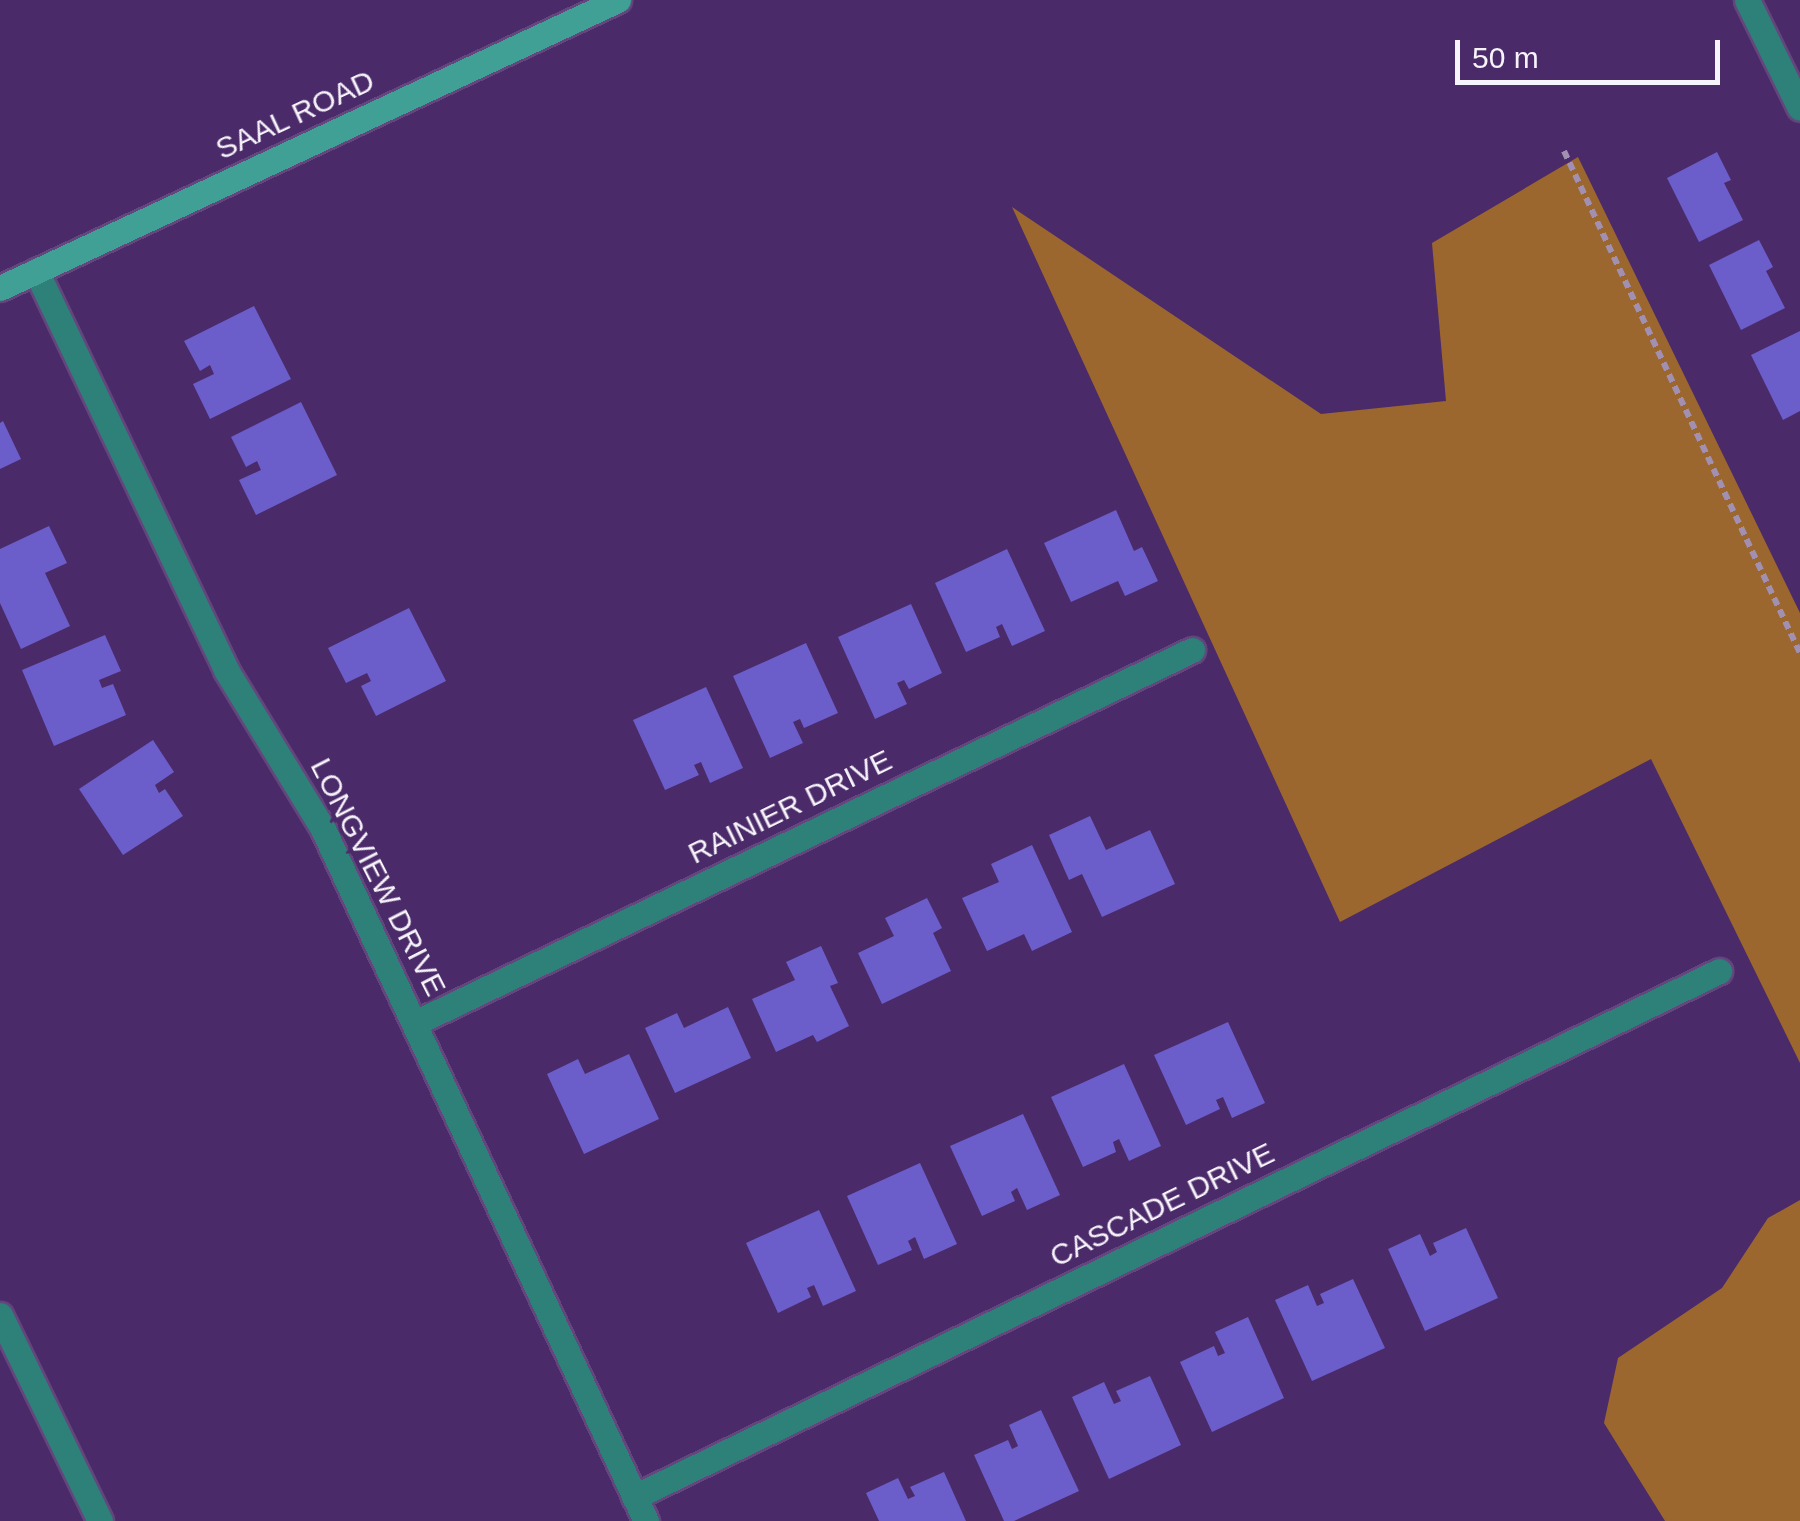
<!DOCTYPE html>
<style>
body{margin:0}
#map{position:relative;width:1800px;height:1521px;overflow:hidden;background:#4b2a69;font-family:Helvetica,sans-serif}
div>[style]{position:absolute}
.forest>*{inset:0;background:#9b672f}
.building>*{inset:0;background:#6b5dca}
.path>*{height:6px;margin-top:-3px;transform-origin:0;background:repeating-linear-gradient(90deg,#a290b3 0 8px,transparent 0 13px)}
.roads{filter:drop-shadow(2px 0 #63467d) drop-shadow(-2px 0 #63467d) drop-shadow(0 2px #63467d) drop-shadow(0 -2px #63467d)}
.street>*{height:25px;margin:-12.5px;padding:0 12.5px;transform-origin:12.5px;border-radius:12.5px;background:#2d8178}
.secondary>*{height:25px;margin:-12.5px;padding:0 12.5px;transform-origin:12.5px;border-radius:12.5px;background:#40a096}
span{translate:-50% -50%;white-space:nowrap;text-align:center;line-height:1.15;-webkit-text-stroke:8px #4b2a69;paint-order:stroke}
.street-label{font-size:30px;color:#f6f3fa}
.scale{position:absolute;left:1455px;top:40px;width:265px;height:45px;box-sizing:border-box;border:5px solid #f6f3fa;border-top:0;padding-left:12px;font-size:30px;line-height:35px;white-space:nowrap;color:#f6f3fa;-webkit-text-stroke:8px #4b2a69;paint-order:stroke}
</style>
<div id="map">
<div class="forest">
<i style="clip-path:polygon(1578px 157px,1800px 613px,1800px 1063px,1651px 759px,1340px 922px,1012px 207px,1321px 414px,1446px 401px,1432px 243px)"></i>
<i style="clip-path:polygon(1800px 1200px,1800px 1521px,1665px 1521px,1604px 1423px,1618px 1358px,1722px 1288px,1768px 1218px)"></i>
</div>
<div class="building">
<i style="clip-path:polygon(1717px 152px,1731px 180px,1724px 183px,1743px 220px,1699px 242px,1667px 178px)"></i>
<i style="clip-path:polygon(1759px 240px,1773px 267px,1766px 271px,1785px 308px,1741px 330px,1709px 265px)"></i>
<i style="clip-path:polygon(254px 306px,291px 379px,210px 419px,193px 384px,214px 374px,210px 365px,200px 371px,184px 341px)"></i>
<i style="clip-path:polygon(1800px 331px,1800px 411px,1783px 420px,1751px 355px)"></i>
<i style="clip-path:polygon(301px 402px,337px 475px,256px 515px,239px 480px,261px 470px,257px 461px,246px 467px,231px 437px)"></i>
<i style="clip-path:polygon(3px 421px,21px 459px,0 469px,0 423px)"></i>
<i style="clip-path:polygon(1116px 510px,1134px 551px,1142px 547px,1158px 581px,1125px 596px,1118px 581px,1071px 602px,1044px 543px)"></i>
<i style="clip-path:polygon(49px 526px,67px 563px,45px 573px,70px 626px,21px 649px,0 603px,0 549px)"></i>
<i style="clip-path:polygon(1007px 549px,1045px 631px,1012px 646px,1002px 624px,996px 627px,1000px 637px,966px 652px,935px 583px)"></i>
<i style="clip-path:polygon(911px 604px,942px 673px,909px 689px,904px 680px,897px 683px,907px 704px,875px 719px,838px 637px)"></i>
<i style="clip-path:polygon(409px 608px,446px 681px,376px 716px,361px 686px,371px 681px,367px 673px,346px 683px,328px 648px)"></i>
<i style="clip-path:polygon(105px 635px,121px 671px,99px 680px,102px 688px,113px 684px,126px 715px,54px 746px,22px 670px)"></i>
<i style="clip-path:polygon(806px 643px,838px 713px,804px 728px,800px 719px,793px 722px,803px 743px,770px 758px,733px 676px)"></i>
<i style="clip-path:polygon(706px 687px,743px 768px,710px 783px,701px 762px,694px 765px,699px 775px,665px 790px,633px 720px)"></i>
<i style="clip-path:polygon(153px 740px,174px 772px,155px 785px,159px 793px,165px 789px,183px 816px,123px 855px,79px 789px)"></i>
<i style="clip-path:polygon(1090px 816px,1106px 850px,1150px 830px,1175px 884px,1102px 917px,1082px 874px,1069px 880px,1049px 835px)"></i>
<i style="clip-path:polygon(1032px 845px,1072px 932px,1032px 951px,1024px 934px,987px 951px,962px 898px,999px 882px,991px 864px)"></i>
<i style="clip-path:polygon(927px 898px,942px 928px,933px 933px,951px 971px,882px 1004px,858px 953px,894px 936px,885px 918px)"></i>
<i style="clip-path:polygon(821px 946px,838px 983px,830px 986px,849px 1026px,817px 1042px,813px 1035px,776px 1052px,752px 999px,795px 980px,786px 962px)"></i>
<i style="clip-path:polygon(728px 1007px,751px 1058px,675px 1093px,645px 1028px,677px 1013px,684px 1028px)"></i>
<i style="clip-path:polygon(1228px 1022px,1265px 1103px,1232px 1118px,1223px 1097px,1216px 1100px,1220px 1109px,1186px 1125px,1154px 1055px)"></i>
<i style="clip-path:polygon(629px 1054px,659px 1119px,584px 1154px,547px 1074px,578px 1059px,585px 1074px)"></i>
<i style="clip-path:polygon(1124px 1064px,1161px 1146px,1129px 1161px,1119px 1139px,1113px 1142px,1116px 1152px,1083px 1167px,1051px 1097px)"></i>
<i style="clip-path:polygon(1023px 1114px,1060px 1195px,1027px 1210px,1017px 1188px,1011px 1192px,1015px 1201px,982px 1216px,950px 1146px)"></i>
<i style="clip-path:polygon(920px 1163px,957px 1244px,924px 1259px,915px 1237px,908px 1241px,912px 1250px,878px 1265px,847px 1196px)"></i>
<i style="clip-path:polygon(819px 1210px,856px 1291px,823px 1306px,814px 1285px,807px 1288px,811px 1297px,778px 1313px,746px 1243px)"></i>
<i style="clip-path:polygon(1466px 1228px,1498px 1298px,1425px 1331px,1388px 1249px,1420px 1234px,1430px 1256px,1437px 1252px,1433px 1243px)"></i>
<i style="clip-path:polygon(1353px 1279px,1385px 1348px,1312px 1381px,1275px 1300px,1308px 1285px,1317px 1306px,1324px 1303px,1320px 1294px)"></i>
<i style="clip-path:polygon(1248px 1317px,1284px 1398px,1212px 1432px,1180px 1362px,1214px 1346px,1218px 1356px,1225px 1353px,1215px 1332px)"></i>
<i style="clip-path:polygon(1150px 1376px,1181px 1445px,1109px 1479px,1072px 1397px,1104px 1382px,1114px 1404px,1121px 1401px,1116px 1391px)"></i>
<i style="clip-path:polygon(1041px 1410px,1079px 1491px,1014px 1521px,1004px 1521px,974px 1455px,1008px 1440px,1012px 1449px,1018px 1446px,1009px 1425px)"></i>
<i style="clip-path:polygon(944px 1472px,966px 1521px,879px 1521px,866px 1493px,898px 1478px,908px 1499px,915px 1496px,910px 1487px)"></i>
</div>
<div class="path">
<i style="left:1564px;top:151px;width:555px;rotate:64.82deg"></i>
</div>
<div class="roads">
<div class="street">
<i style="left:1747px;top:0;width:120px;rotate:63.9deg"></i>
<i style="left:36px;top:271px;width:442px;rotate:64.5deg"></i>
<i style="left:226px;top:670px;width:186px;rotate:58.6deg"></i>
<i style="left:323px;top:829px;width:764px;rotate:64.98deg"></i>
<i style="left:415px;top:1023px;width:862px;rotate:-25.64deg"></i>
<i style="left:0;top:1315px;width:229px;rotate:64.1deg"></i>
<i style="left:634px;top:1497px;width:1206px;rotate:-25.86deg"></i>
</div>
<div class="secondary">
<i style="left:0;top:288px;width:682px;rotate:-24.99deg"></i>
</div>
</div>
<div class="street-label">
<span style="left:295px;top:115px;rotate:-25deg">SAAL ROAD</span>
<span style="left:790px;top:807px;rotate:-26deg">RAINIER DRIVE</span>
<span style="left:378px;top:877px;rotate:63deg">LONGVIEW DRIVE</span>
<span style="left:1162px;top:1205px;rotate:-26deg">CASCADE DRIVE</span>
</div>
<div class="scale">50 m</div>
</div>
